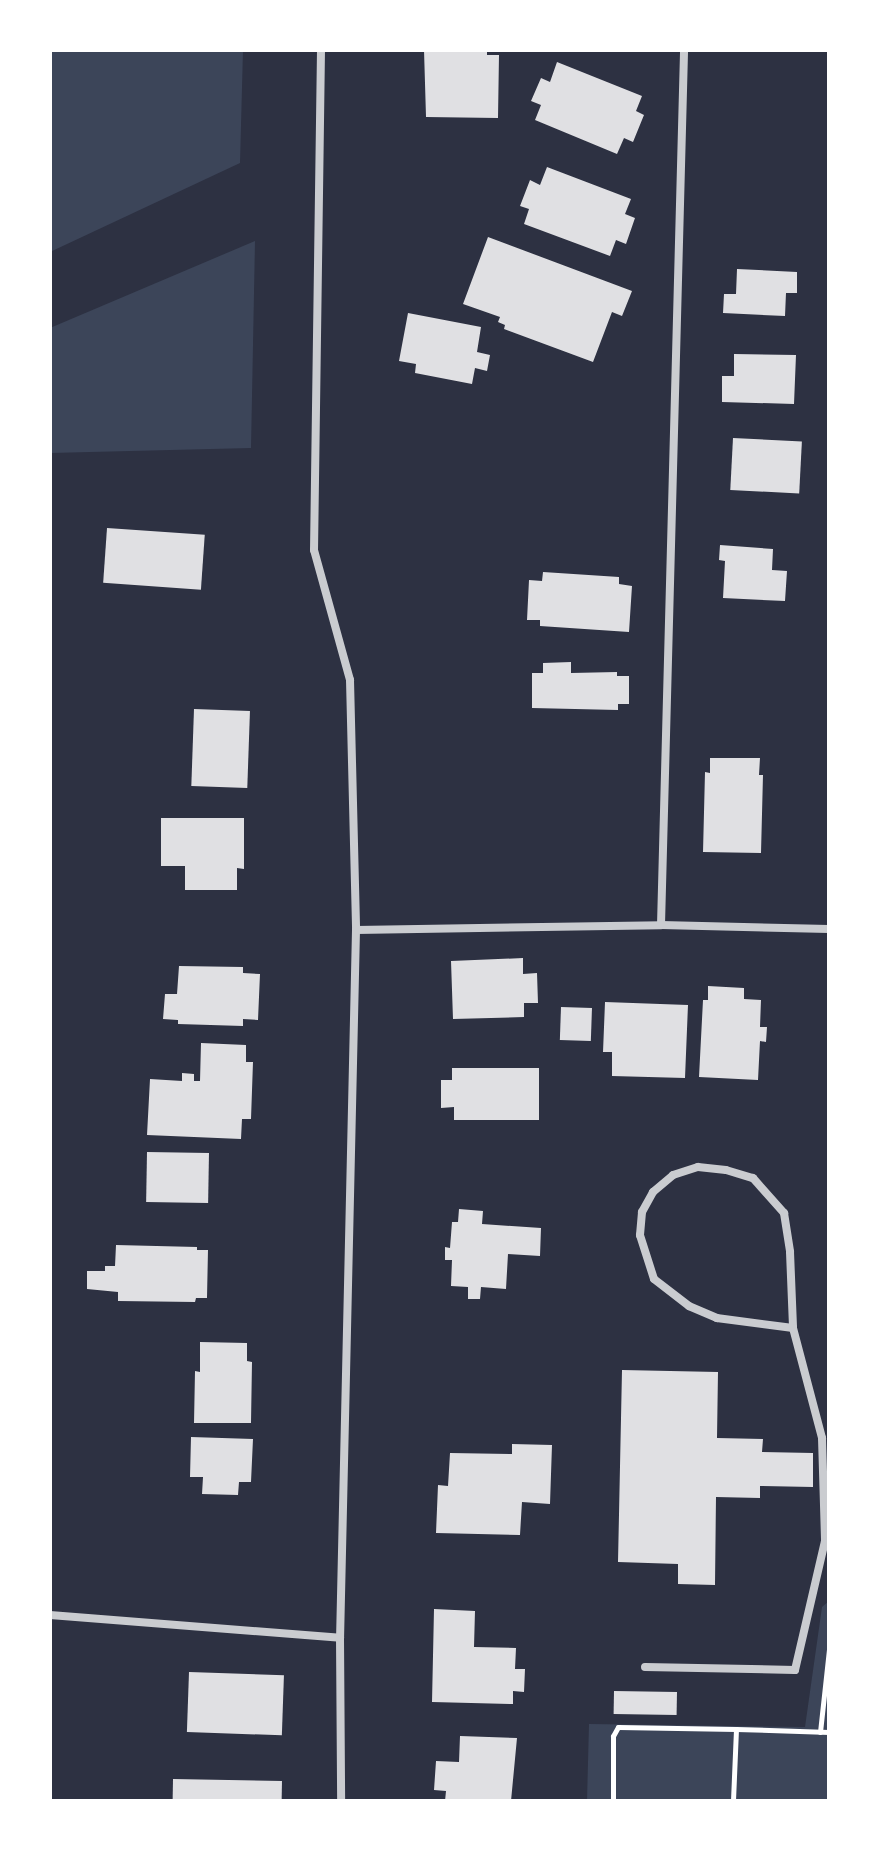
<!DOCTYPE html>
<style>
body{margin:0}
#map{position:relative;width:879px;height:1851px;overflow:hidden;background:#2d3142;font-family:Karla,sans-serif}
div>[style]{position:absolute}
.green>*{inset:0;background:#3c4559}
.building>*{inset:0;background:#e0e0e3;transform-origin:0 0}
.path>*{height:5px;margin:-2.5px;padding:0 2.5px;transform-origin:2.5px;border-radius:2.5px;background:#fff}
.minor>*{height:8px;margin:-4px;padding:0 4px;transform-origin:4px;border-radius:4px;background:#caccd0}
span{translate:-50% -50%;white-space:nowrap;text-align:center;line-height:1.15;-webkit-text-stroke:6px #fff;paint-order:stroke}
.frame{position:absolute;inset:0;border:52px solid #fff;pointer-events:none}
</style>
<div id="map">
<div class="green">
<i style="clip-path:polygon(50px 50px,243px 50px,240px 163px,50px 252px)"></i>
<i style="clip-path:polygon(255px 241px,251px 448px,50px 453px,50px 328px)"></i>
<i style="clip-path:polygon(829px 1601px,829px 1801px,587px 1801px,589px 1724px,805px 1727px,822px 1607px)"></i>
</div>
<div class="building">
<i style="clip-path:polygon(424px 50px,487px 50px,487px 55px,499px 55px,498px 118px,426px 117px)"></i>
<i style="clip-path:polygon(557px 62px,642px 96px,636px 111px,644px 115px,633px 142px,624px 138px,617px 154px,535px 120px,541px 105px,531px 101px,541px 78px,550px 82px)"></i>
<i style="clip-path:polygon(547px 167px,631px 199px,625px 214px,635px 218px,626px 244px,616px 240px,610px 256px,524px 224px,529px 209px,520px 206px,530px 180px,540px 185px)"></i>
<i style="clip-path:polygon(488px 237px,632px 291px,622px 316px,612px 312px,593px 362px,504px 329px,505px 325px,498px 322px,500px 317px,463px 304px)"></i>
<i style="clip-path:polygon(737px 269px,797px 272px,797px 293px,786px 293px,785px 316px,723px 313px,724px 294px,736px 294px)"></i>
<i style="clip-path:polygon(408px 313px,481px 327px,477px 352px,490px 355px,487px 371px,475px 368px,472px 384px,415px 373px,416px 364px,399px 361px)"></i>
<i style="clip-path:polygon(734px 354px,796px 355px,794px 404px,722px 402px,722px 376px,734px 376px)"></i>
<i style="left:733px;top:438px;width:69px;height:52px;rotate:3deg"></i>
<i style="left:107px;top:528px;width:98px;height:55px;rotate:4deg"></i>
<i style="clip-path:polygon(720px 545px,773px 549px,772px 570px,787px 571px,785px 601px,723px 598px,725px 561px,719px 560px)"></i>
<i style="clip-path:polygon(543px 572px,619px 577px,619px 584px,632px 586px,629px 632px,540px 626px,540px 620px,527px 620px,529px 580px,542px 581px)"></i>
<i style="clip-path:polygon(571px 662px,571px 673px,617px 672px,617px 676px,629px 676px,629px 704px,618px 704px,618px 710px,532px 708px,532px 673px,543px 673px,543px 663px)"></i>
<i style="left:194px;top:709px;width:56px;height:77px;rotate:2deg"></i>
<i style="clip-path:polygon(710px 758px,760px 758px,759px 775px,763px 775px,761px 853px,703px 852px,705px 772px,710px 773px)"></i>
<i style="clip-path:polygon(161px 818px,244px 818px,244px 869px,237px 868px,237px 890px,185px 890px,185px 866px,161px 866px)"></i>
<i style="clip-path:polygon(523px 958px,523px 974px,537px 973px,538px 1003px,524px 1003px,524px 1017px,453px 1019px,451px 961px)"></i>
<i style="clip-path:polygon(179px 966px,243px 967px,243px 973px,260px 974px,258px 1020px,243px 1019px,243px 1026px,178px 1024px,178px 1020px,163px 1019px,165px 994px,177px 994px)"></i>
<i style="clip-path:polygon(708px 986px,744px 988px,744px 999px,761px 1000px,760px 1027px,767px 1027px,766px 1042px,760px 1041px,758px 1080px,699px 1077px,703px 1000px,708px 1000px)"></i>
<i style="clip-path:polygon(605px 1002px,688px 1005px,685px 1078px,612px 1076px,612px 1052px,603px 1052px)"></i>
<i style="left:561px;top:1007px;width:31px;height:33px;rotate:2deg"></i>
<i style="clip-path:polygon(201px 1043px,246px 1045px,246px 1062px,253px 1062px,251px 1119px,242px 1119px,241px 1139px,147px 1135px,150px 1079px,182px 1081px,182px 1073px,194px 1074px,194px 1081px,200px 1081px)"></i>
<i style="clip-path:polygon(452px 1068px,539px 1068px,539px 1120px,454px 1120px,454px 1107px,441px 1108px,441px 1080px,452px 1080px)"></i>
<i style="left:147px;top:1152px;width:62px;height:50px;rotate:1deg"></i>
<i style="clip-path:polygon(459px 1209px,483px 1211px,482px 1224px,541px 1228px,540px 1256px,508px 1254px,506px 1289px,481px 1287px,480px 1299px,468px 1299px,468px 1287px,451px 1286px,452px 1260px,445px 1260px,445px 1247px,450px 1248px,452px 1222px,458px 1222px)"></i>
<i style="clip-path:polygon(116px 1245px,197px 1247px,197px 1250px,208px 1250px,207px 1298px,196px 1298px,195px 1302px,118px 1301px,118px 1292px,87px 1289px,87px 1271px,105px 1271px,105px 1266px,115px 1266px)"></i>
<i style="clip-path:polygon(200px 1342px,247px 1343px,247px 1361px,252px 1362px,251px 1423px,194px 1423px,195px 1371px,200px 1372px)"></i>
<i style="clip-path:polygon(622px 1370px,718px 1372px,717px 1438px,763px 1439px,762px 1452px,813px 1453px,813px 1487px,760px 1486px,760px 1498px,716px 1497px,715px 1585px,678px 1584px,678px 1564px,618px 1562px)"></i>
<i style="clip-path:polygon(191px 1437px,253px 1439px,251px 1482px,239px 1482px,238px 1495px,202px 1494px,203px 1477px,190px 1477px)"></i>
<i style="clip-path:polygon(512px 1444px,552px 1445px,550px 1504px,522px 1502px,520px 1535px,436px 1533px,438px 1485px,448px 1486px,450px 1453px,512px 1454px)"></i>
<i style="clip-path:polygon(434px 1609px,475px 1611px,474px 1647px,516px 1648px,515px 1669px,525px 1669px,524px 1692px,513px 1691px,513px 1704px,432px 1702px)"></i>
<i style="left:189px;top:1672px;width:95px;height:60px;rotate:2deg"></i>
<i style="left:614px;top:1691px;width:63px;height:23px;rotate:1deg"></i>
<i style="clip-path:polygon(460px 1736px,517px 1738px,511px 1801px,445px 1801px,446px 1791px,434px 1790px,436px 1761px,459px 1762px)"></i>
<i style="left:173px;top:1779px;width:109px;height:22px;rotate:1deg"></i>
</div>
<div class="path">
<i style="left:736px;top:1729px;width:93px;rotate:1.8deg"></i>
<i style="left:820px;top:1732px;width:83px;rotate:-83.8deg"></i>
<i style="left:613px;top:1801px;width:65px;rotate:-90deg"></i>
<i style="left:613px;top:1736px;width:10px;rotate:-61deg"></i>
<i style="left:618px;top:1727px;width:118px;rotate:1deg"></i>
<i style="left:736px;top:1729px;width:72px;rotate:92.4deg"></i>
</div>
<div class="minor">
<i style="left:321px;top:50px;width:500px;rotate:90.8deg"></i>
<i style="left:314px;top:550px;width:135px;rotate:74.5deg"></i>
<i style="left:350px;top:680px;width:250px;rotate:88.6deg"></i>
<i style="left:356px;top:930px;width:708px;rotate:91.29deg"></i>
<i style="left:340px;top:1638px;width:163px;rotate:89.6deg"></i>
<i style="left:661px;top:925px;width:875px;rotate:-88.49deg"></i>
<i style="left:356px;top:930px;width:305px;rotate:-0.9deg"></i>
<i style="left:661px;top:925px;width:168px;rotate:1.4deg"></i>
<i style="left:793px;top:1328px;width:77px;rotate:-172.5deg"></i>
<i style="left:717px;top:1318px;width:30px;rotate:-157deg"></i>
<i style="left:689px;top:1306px;width:44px;rotate:-142.4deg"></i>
<i style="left:654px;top:1279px;width:46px;rotate:-107.7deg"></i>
<i style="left:640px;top:1235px;width:23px;rotate:-85deg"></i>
<i style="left:642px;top:1212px;width:23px;rotate:-61deg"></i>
<i style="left:653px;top:1192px;width:26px;rotate:-40deg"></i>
<i style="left:673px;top:1175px;width:26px;rotate:-18deg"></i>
<i style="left:698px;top:1167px;width:28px;rotate:6deg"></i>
<i style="left:726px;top:1170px;width:28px;rotate:17deg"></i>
<i style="left:753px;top:1178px;width:47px;rotate:48.5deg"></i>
<i style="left:784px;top:1213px;width:39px;rotate:81deg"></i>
<i style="left:790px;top:1252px;width:76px;rotate:87.7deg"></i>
<i style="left:793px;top:1328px;width:114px;rotate:75.2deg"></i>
<i style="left:822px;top:1438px;width:103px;rotate:88.3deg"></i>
<i style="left:825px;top:1541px;width:4px;rotate:14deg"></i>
<i style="left:50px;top:1615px;width:291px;rotate:4.5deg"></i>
<i style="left:645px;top:1667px;width:150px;rotate:1.1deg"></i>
<i style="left:795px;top:1670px;width:132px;rotate:-76.9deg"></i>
</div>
<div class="frame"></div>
</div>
